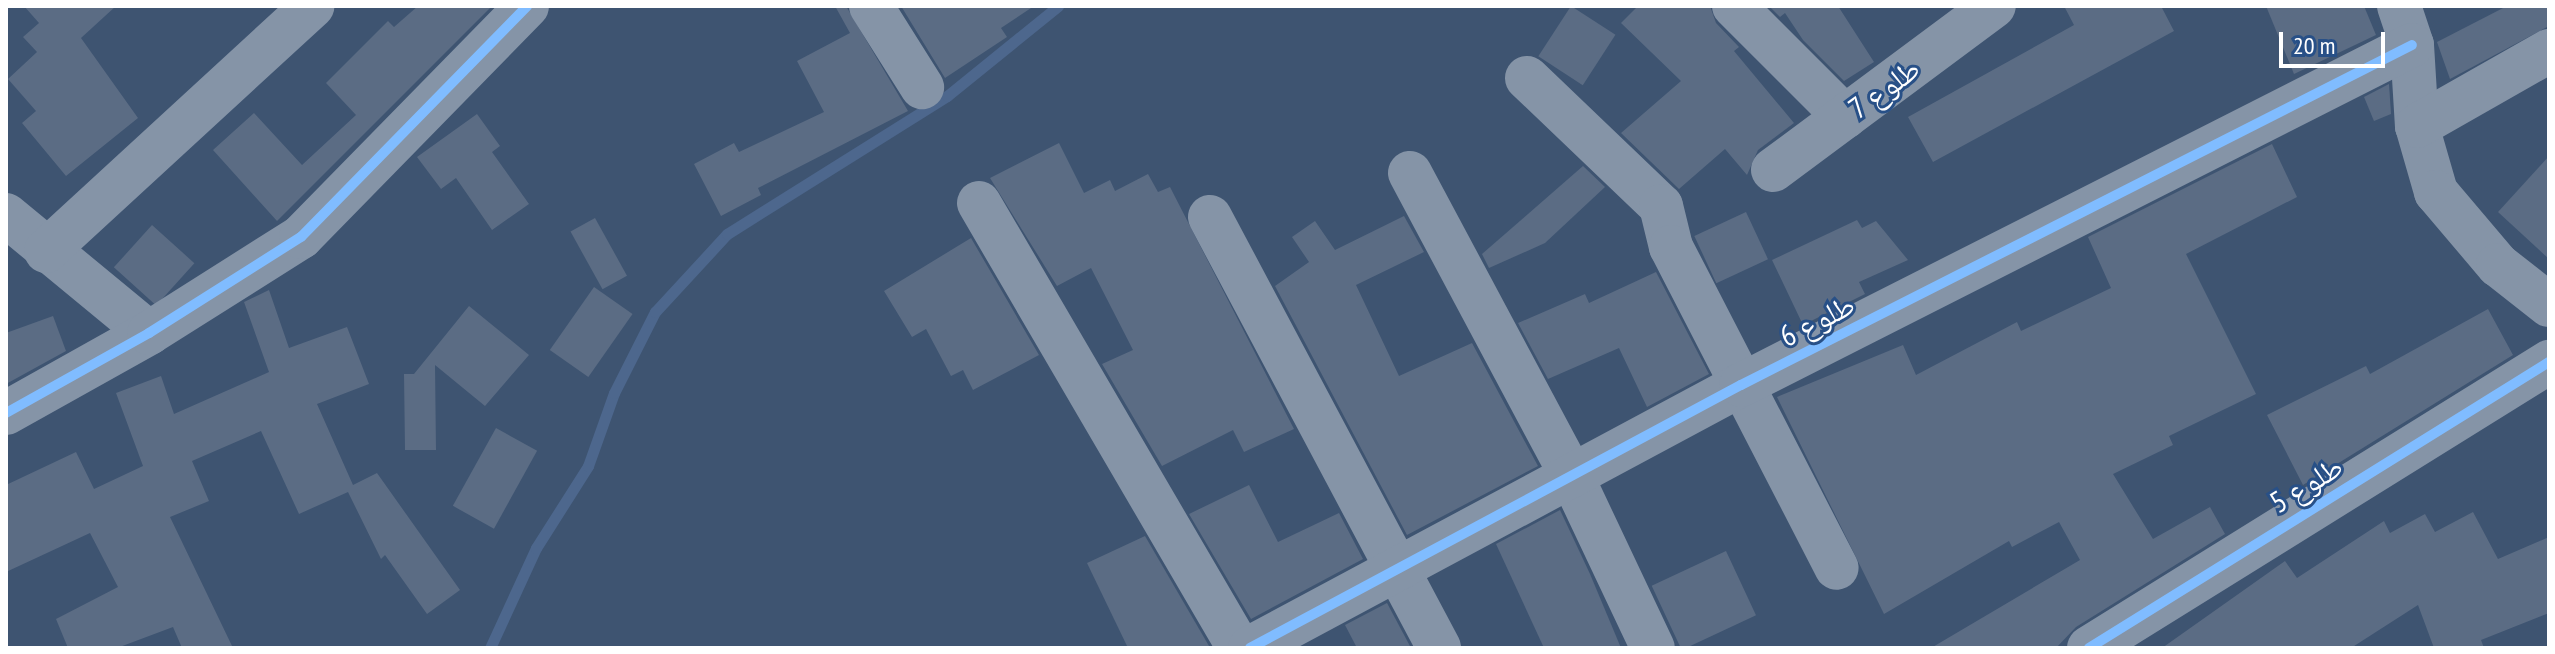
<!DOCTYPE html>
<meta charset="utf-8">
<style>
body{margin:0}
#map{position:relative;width:2555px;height:654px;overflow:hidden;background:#3e5471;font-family:"PT Sans Narrow","Noto Naskh Arabic",sans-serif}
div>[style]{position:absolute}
.stream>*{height:11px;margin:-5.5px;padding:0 5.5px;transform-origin:5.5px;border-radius:5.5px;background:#4d678d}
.building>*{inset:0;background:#5b6c84;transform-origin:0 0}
.minor>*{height:44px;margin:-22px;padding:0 22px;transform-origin:22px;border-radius:22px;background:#8594a7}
.cycleway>*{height:10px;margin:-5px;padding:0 5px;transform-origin:5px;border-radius:5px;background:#80bcff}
span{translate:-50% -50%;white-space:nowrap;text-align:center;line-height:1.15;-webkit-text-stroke:6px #285087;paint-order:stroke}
.street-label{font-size:30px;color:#fff}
.frame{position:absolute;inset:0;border:8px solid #fff;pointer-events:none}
.scale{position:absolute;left:2279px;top:32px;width:106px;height:36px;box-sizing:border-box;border:4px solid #fff;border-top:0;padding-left:10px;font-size:24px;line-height:28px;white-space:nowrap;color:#fff;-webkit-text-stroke:6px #285087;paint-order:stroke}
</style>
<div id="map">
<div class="stream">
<i style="left:490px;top:648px;width:110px;rotate:-65.3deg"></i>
<i style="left:536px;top:548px;width:97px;rotate:-57.6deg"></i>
<i style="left:588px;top:466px;width:77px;rotate:-70.4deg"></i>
<i style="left:614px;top:393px;width:91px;rotate:-63.2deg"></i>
<i style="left:655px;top:312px;width:106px;rotate:-47.3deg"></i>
<i style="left:727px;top:234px;width:260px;rotate:-32.1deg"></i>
<i style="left:947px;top:96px;width:143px;rotate:-39deg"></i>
</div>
<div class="building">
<i style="clip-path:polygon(24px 6px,116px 6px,81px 38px,138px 118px,66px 176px,22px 123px,36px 111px,8px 79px,37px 52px,23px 37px,39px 23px)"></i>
<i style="clip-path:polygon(418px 6px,492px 6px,277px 221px,213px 150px,254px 113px,302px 165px,356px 115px,326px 83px,388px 21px,394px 27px)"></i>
<i style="clip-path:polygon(835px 6px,846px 6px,908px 111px,758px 188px,761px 195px,721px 216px,694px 164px,734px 143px,739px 152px,824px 112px,797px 61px,850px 33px)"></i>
<i style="clip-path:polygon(901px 6px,1034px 6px,1001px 28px,1007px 37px,945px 78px)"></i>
<i style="left:1571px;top:6px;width:53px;height:60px;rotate:33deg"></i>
<i style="clip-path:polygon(1638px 6px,1710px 6px,1716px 23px,1739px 47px,1734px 51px,1794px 123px,1758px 150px,1747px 175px,1725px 149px,1679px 189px,1621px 133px,1681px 81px,1621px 23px)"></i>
<i style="clip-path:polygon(1769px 6px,1838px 6px,1874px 62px,1844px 81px,1803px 40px,1785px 13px,1780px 17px)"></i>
<i style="clip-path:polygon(2064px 6px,2161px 6px,2174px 31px,1933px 162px,1908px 117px,2074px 25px)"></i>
<i style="clip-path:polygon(2266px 6px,2364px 6px,2376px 35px,2294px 74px)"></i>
<i style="clip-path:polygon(2507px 6px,2549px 6px,2549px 26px,2450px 79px,2437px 42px)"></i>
<i style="clip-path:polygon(2389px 84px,2391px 114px,2374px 121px,2364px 97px)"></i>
<i style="clip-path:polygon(477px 114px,500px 146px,492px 152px,529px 204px,492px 230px,456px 178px,441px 189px,417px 157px)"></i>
<i style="clip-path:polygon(1059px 143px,1084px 193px,1110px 180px,1115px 191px,1148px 174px,1158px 192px,1170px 187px,1294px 429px,1244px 452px,1233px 430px,1162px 466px,1102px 364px,1133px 350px,1091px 268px,1057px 286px,990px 178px)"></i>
<i style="clip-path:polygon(2272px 144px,2297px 197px,2186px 254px,2256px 394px,2169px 436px,2173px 445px,2113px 474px,2153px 539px,2210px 507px,2225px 534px,2076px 627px,2056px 648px,1931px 648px,2080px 560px,2059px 522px,2012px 547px,2009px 541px,1884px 614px,1777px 397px,1903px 345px,1916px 375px,2017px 322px,2021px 331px,2111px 288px,2088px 237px)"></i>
<i style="clip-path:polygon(2549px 156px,2549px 259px,2498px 212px)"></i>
<i style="clip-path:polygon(1583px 166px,1605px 187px,1545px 243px,1489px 268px,1482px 254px)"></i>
<i style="left:1746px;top:212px;width:52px;height:57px;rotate:65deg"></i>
<i style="clip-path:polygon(1404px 216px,1424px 252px,1356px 285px,1399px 376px,1472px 343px,1538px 466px,1407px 535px,1275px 286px,1309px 262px,1292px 237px,1315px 221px,1335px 250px)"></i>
<i style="left:595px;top:218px;width:66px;height:28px;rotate:61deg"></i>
<i style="clip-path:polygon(1857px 220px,1862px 228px,1876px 221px,1908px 260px,1859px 282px,1865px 294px,1803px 325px,1772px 260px)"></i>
<i style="left:152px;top:225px;width:57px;height:57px;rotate:42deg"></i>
<i style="clip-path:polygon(971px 238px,1039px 355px,973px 390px,963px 370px,951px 376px,926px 329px,912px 337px,884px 291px)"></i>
<i style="clip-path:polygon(1656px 272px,1709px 374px,1647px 407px,1619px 348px,1548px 379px,1518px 323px,1585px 294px,1589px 303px)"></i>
<i style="left:594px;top:287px;width:47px;height:77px;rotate:35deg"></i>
<i style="clip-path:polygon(269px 290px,289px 348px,347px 327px,369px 384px,317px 404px,353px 485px,377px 473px,460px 590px,427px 614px,385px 555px,381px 559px,348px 492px,299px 514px,261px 431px,192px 461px,209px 501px,170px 517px,233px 648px,182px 648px,173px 627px,117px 648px,68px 648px,56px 619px,118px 587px,90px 533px,6px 572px,6px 485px,76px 452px,94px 489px,143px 466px,116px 393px,161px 376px,174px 414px,269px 372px,244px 302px)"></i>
<i style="clip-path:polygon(469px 306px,529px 355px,485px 406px,435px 365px,436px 450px,405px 450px,404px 374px,414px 374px)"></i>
<i style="clip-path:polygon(2488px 309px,2513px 355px,2303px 485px,2267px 415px,2366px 366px,2370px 374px)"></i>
<i style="clip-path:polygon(53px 316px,66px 351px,6px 384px,6px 333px)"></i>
<i style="left:496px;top:428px;width:47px;height:89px;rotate:29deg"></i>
<i style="clip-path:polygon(1249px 485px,1278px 542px,1339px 513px,1363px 559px,1251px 619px,1189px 514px)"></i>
<i style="clip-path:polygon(1560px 510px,1590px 574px,1621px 648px,1544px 648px,1496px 544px)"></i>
<i style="clip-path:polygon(2473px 512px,2498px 559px,2549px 537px,2549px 613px,2481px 640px,2484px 648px,2434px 648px,2418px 605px,2351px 648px,2162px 648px,2285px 561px,2297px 578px,2384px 521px,2390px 533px,2425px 514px,2435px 532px)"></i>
<i style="clip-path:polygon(1145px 536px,1209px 646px,1128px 648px,1087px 563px)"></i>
<i style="left:1726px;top:551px;width:71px;height:82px;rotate:65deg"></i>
<i style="clip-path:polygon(1387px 603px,1411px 648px,1357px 648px,1345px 625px)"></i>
</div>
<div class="minor">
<i style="left:871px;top:6px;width:96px;rotate:57.8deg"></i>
<i style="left:1734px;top:6px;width:157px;rotate:45deg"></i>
<i style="left:2399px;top:6px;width:41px;rotate:71.6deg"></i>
<i style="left:2412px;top:45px;width:81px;rotate:86.5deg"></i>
<i style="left:2417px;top:126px;width:69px;rotate:73.9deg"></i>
<i style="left:2436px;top:192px;width:96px;rotate:49.7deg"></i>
<i style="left:2498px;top:265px;width:65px;rotate:38.1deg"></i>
<i style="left:1527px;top:78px;width:185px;rotate:43.7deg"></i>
<i style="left:1661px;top:206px;width:42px;rotate:76.3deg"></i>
<i style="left:1671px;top:247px;width:361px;rotate:62.7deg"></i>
<i style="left:2417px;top:126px;width:152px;rotate:-29.6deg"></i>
<i style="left:1773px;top:170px;width:275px;rotate:-36.6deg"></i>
<i style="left:1410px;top:173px;width:344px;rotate:61.9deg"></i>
<i style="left:1572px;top:477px;width:189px;rotate:64.7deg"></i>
<i style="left:979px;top:203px;width:515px;rotate:59.7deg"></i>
<i style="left:6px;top:215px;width:185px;rotate:39.5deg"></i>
<i style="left:1210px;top:217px;width:488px;rotate:62deg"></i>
<i style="left:46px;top:251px;width:362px;rotate:-42.6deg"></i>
<i style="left:6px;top:413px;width:164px;rotate:-29.2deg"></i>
<i style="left:149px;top:333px;width:180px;rotate:-32.3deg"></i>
<i style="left:301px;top:237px;width:323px;rotate:-45.6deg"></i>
<i style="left:1250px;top:648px;width:557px;rotate:-28.18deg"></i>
<i style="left:1741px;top:385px;width:752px;rotate:-26.87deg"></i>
<i style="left:2089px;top:648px;width:542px;rotate:-31.87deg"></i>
</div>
<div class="cycleway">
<i style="left:6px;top:413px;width:164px;rotate:-29.2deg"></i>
<i style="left:149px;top:333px;width:180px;rotate:-32.3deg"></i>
<i style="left:301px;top:237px;width:323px;rotate:-45.6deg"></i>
<i style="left:1250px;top:648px;width:557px;rotate:-28.18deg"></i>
<i style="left:1741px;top:385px;width:752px;rotate:-26.87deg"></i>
<i style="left:2089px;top:648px;width:542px;rotate:-31.87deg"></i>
</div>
<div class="street-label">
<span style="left:1884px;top:88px;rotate:-36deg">طلوع 7</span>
<span style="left:1817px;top:320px;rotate:-27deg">طلوع 6</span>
<span style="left:2306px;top:484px;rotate:-32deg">طلوع 5</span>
</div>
<div class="frame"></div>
<div class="scale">20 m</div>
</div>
